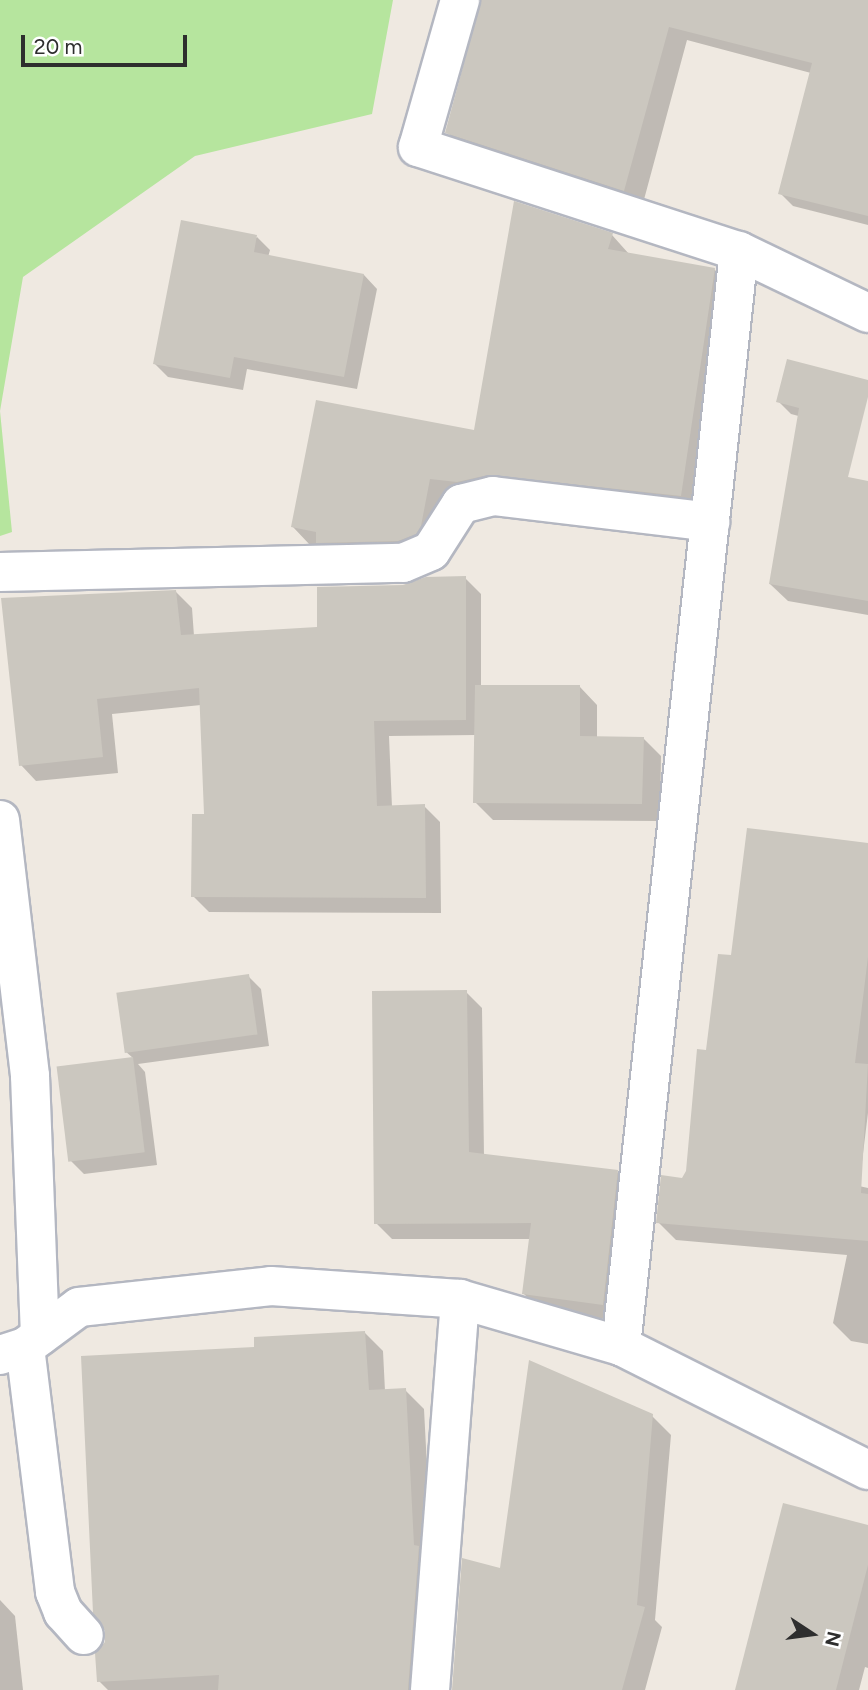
<!DOCTYPE html>
<style>
body{margin:0}
#map{position:relative;width:868px;height:1690px;overflow:hidden;background:#efe9e1;font-family:Figtree,sans-serif}
div>[style]{position:absolute}
.green>*{inset:0;background:#b6e59e}
.shadow>*{inset:0;background:#0003}
.building>*{inset:0;background:#cbc7bf;transform-origin:0 0}
.roads{filter:drop-shadow(2px 0 #b4b7c1) drop-shadow(-2px 0 #b4b7c1) drop-shadow(0 2px #b4b7c1) drop-shadow(0 -2px #b4b7c1)}
.minor>*{height:38px;margin:-19px;padding:0 19px;transform-origin:19px;border-radius:19px;background:#fff}
span{translate:-50% -50%;white-space:nowrap;text-align:center;line-height:1.15;-webkit-text-stroke:5px #fff;paint-order:stroke}
.north{position:absolute;left:777px;top:1599px;width:70px;height:70px;-webkit-text-stroke:5px #fff;paint-order:stroke;rotate:103deg;font-size:19px;font-weight:700;line-height:28px;text-align:center;color:#2e2e2e}
.north::after{content:'';display:block;margin:auto;width:24px;height:32px;background:#2e2e2e;clip-path:polygon(50% 0,100% 100%,50% 72%,0 100%)}
.scale{position:absolute;left:21px;top:35px;width:166px;height:32px;box-sizing:border-box;border:4px solid #2e2e2e;border-top:0;padding-left:9px;font-size:21px;line-height:24px;white-space:nowrap;color:#2e2e2e;-webkit-text-stroke:5px #fff;paint-order:stroke}
</style>
<div id="map">
<div class="green">
<i style="clip-path:polygon(0 0,393px 0,372px 114px,195px 156px,23px 277px,0 411px,12px 532px,0 536px)"></i>
</div>
<div class="shadow">
<i style="clip-path:polygon(482px 0,868px 0,868px 121px,811px 73px,687px 40px,642px 207px,465px 150px,447px 132px)"></i>
<i style="clip-path:polygon(868px 174px,868px 225px,793px 206px,780px 193px)"></i>
<i style="clip-path:polygon(612px 235px,629px 254px,714px 269px,732px 287px,698px 513px,476px 499px,438px 544px,322px 547px,310px 545px,293px 527px,475px 432px)"></i>
<i style="clip-path:polygon(257px 237px,270px 250px,268px 257px,364px 275px,377px 289px,357px 389px,247px 369px,243px 390px,168px 377px,155px 364px)"></i>
<i style="clip-path:polygon(788px 361px,844px 428px,791px 414px,778px 401px)"></i>
<i style="clip-path:polygon(868px 483px,868px 615px,788px 601px,770px 584px)"></i>
<i style="clip-path:polygon(465px 578px,481px 594px,481px 687px,580px 687px,597px 705px,597px 738px,643px 738px,661px 756px,660px 821px,493px 820px,475px 802px,476px 735px,389px 736px,392px 807px,424px 806px,440px 822px,441px 913px,209px 912px,193px 896px,206px 815px,201px 705px,112px 714px,118px 773px,36px 781px,21px 765px,176px 592px,192px 608px,194px 636px,319px 629px,404px 587px)"></i>
<i style="clip-path:polygon(868px 845px,868px 1113px,859px 1186px,868px 1188px,868px 1344px,851px 1341px,833px 1323px,847px 1255px,676px 1240px,658px 1222px,687px 1172px,708px 1051px,733px 957px)"></i>
<i style="clip-path:polygon(248px 976px,261px 989px,269px 1046px,138px 1064px,145px 1072px,157px 1165px,84px 1174px,71px 1161px,133px 1058px,125px 1051px)"></i>
<i style="clip-path:polygon(466px 992px,482px 1008px,484px 1156px,617px 1172px,633px 1188px,619px 1321px,540px 1310px,524px 1294px,531px 1239px,392px 1239px,376px 1223px)"></i>
<i style="clip-path:polygon(365px 1333px,383px 1351px,385px 1391px,405px 1390px,424px 1409px,432px 1562px,427px 1690px,108px 1690px,99px 1681px,106px 1643px,256px 1348px)"></i>
<i style="clip-path:polygon(652px 1416px,671px 1435px,655px 1620px,662px 1627px,645px 1690px,454px 1690px,502px 1570px)"></i>
<i style="clip-path:polygon(868px 1526px,868px 1668px,865px 1667px,859px 1690px,737px 1690px)"></i>
<i style="clip-path:polygon(0 1600px,15px 1616px,23px 1690px,0 1690px)"></i>
</div>
<div class="building">
<i style="clip-path:polygon(481px 0,868px 0,868px 216px,778px 194px,812px 63px,669px 27px,624px 191px,445px 133px)"></i>
<i style="clip-path:polygon(514px 201px,613px 233px,608px 249px,715px 268px,681px 496px,488px 475px,457px 482px,430px 479px,421px 526px,416px 534px,398px 541px,316px 543px,316px 532px,291px 527px,316px 400px,474px 430px)"></i>
<i style="clip-path:polygon(181px 220px,257px 235px,254px 252px,364px 274px,344px 377px,234px 357px,230px 378px,153px 364px)"></i>
<i style="clip-path:polygon(787px 359px,868px 380px,868px 397px,848px 477px,868px 481px,868px 601px,769px 584px,799px 408px,776px 402px)"></i>
<i style="clip-path:polygon(466px 576px,466px 720px,374px 721px,377px 806px,425px 804px,426px 898px,191px 897px,192px 814px,204px 814px,199px 688px,97px 699px,103px 757px,19px 766px,1px 598px,176px 590px,181px 635px,317px 627px,317px 587px,403px 585px,426px 577px)"></i>
<i style="clip-path:polygon(475px 685px,580px 685px,580px 736px,644px 737px,642px 804px,473px 803px)"></i>
<i style="clip-path:polygon(747px 828px,868px 843px,868px 957px,855px 1063px,868px 1064px,861px 1193px,868px 1194px,868px 1241px,656px 1223px,661px 1175px,682px 1178px,686px 1171px,697px 1049px,706px 1050px,718px 954px,731px 955px)"></i>
<i style="left:249px;top:974px;width:61px;height:134px;rotate:82deg"></i>
<i style="clip-path:polygon(467px 990px,469px 1152px,618px 1170px,603px 1305px,522px 1294px,531px 1223px,374px 1224px,372px 991px)"></i>
<i style="left:133px;top:1057px;width:96px;height:77px;rotate:83deg"></i>
<i style="clip-path:polygon(365px 1331px,369px 1390px,406px 1388px,414px 1545px,419px 1546px,408px 1690px,218px 1690px,219px 1675px,97px 1682px,95px 1653px,105px 1642px,105px 1631px,93px 1613px,81px 1356px,254px 1347px,254px 1337px)"></i>
<i style="clip-path:polygon(529px 1360px,653px 1414px,637px 1605px,645px 1607px,622px 1690px,452px 1690px,462px 1558px,500px 1568px)"></i>
<i style="clip-path:polygon(783px 1503px,868px 1525px,868px 1565px,836px 1690px,735px 1690px)"></i>
</div>
<div class="roads">
<div class="minor">
<i style="left:460px;top:0;width:153px;rotate:105.9deg"></i>
<i style="left:418px;top:147px;width:337px;rotate:18deg"></i>
<i style="left:739px;top:251px;width:143px;rotate:25.7deg"></i>
<i style="left:0;top:572px;width:403px;rotate:-1.3deg"></i>
<i style="left:403px;top:563px;width:30px;rotate:-23deg"></i>
<i style="left:431px;top:551px;width:56px;rotate:-57.4deg"></i>
<i style="left:461px;top:504px;width:33px;rotate:-14deg"></i>
<i style="left:493px;top:496px;width:219px;rotate:6.8deg"></i>
<i style="left:0;top:820px;width:258px;rotate:83.3deg"></i>
<i style="left:30px;top:1076px;width:260px;rotate:87.8deg"></i>
<i style="left:621px;top:1346px;width:1101px;rotate:-83.85deg"></i>
<i style="left:25px;top:1347px;width:247px;rotate:83deg"></i>
<i style="left:55px;top:1592px;width:22px;rotate:68deg"></i>
<i style="left:63px;top:1612px;width:31px;rotate:48deg"></i>
<i style="left:0;top:1355px;width:26px;rotate:-18deg"></i>
<i style="left:25px;top:1347px;width:67px;rotate:-36.5deg"></i>
<i style="left:79px;top:1307px;width:193px;rotate:-6.2deg"></i>
<i style="left:271px;top:1286px;width:189px;rotate:3.9deg"></i>
<i style="left:460px;top:1299px;width:168px;rotate:16.3deg"></i>
<i style="left:621px;top:1346px;width:276px;rotate:26.7deg"></i>
<i style="left:430px;top:1690px;width:392px;rotate:-85.6deg"></i>
</div>
</div>
<div class="north">N</div>
<div class="scale">20 m</div>
</div>
